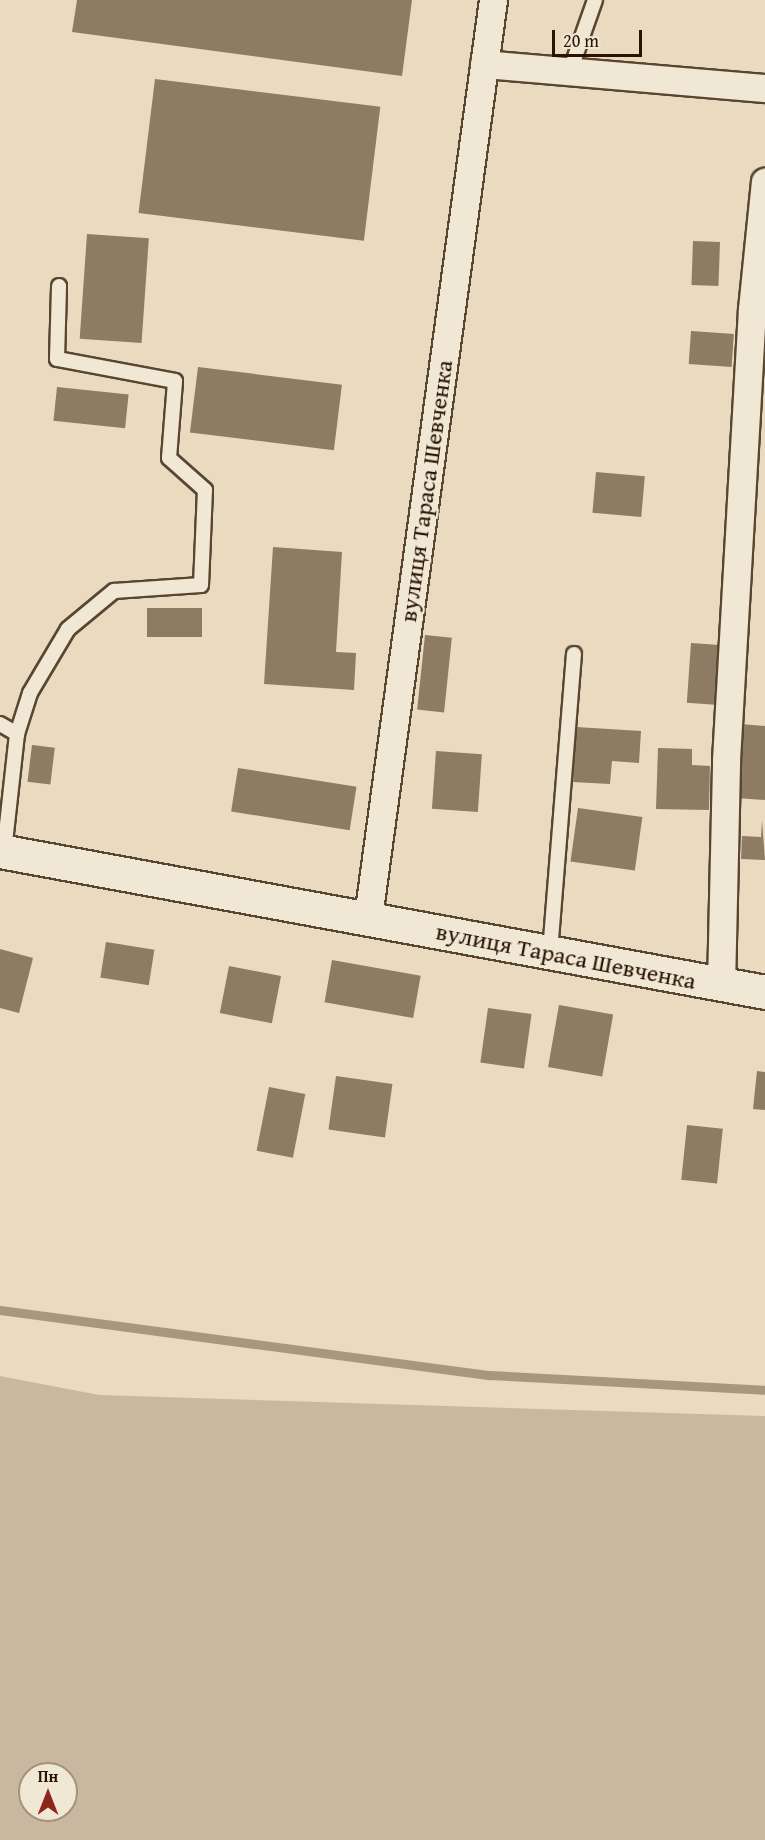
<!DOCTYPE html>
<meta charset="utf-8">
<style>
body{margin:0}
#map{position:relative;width:765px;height:1840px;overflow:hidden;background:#eadabf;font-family:"Gentium Book Plus",serif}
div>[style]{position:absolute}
.green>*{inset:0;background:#c9b89f}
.stream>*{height:9px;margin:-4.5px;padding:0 4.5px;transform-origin:4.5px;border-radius:4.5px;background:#a8977f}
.building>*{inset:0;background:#8d7b64;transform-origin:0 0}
.roads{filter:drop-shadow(2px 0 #594631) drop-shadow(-2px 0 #594631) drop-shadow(0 2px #594631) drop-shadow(0 -2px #594631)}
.service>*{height:14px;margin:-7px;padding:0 7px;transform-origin:7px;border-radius:7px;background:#f1e7d5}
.minor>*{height:27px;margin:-13.5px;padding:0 13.5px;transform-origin:13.5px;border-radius:13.5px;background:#f1e7d5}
.tertiary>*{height:33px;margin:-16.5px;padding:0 16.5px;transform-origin:16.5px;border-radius:16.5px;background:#f1e7d5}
span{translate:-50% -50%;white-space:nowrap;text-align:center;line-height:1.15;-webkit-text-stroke:4.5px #f1e7d5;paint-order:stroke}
.street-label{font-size:24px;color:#291402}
.north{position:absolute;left:18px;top:1762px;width:60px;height:60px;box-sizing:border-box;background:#f1e7d5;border:2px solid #a19381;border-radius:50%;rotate:0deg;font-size:16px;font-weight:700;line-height:24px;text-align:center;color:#291402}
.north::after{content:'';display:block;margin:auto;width:21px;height:27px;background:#8f2418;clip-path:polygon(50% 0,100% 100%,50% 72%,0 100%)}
.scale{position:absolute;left:552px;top:30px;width:90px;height:27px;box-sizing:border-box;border:3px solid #291402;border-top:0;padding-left:8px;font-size:18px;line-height:21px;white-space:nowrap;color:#291402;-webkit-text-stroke:4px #f1e7d5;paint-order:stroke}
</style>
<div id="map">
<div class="green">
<i style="clip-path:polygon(evenodd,0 1376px,99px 1395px,765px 1416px,765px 1840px,0 1840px,0 1376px,30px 1774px,66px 1774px,66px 1810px,30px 1810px,30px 1774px)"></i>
</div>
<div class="stream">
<i style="left:0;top:1310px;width:494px;rotate:7.6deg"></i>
<i style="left:490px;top:1375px;width:275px;rotate:3.1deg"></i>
</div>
<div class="building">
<i style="clip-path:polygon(77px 0,412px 0,402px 76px,72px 32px)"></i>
<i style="left:155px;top:79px;width:227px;height:135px;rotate:7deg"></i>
<i style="left:87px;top:234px;width:62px;height:105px;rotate:4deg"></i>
<i style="left:693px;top:241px;width:27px;height:44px;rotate:2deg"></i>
<i style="left:691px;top:331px;width:43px;height:33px;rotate:4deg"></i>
<i style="left:198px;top:367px;width:145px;height:66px;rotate:7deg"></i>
<i style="left:57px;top:387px;width:72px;height:34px;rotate:6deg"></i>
<i style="left:596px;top:472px;width:49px;height:41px;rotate:5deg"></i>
<i style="clip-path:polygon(273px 547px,342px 552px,336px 652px,356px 653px,354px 690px,264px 684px)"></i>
<i style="left:202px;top:608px;width:29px;height:55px;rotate:90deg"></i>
<i style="left:425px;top:635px;width:27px;height:75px;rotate:6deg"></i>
<i style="left:691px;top:643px;width:32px;height:60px;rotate:4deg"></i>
<i style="clip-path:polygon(741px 724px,765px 726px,765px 800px,736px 798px)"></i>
<i style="clip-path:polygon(576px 727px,641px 731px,639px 763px,612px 761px,610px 784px,573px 782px)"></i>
<i style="left:32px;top:745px;width:23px;height:37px;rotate:7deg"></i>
<i style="clip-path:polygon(658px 748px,692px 749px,692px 765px,710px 766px,709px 810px,656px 809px)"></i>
<i style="left:436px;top:751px;width:46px;height:58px;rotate:4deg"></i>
<i style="left:238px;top:768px;width:120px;height:44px;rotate:9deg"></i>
<i style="left:578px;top:808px;width:65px;height:54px;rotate:8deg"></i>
<i style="clip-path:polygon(762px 820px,765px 860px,741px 859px,742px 836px,761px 837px)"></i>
<i style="left:106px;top:942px;width:49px;height:36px;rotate:9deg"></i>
<i style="clip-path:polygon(0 949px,33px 958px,19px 1013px,0 1008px)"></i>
<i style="left:332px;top:960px;width:90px;height:43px;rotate:10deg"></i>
<i style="left:229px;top:966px;width:53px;height:48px;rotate:11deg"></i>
<i style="left:559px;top:1005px;width:55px;height:63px;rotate:10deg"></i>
<i style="left:488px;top:1008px;width:44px;height:55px;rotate:8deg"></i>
<i style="clip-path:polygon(757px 1071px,765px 1072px,765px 1110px,753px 1109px)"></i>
<i style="left:336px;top:1076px;width:57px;height:54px;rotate:8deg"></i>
<i style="left:269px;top:1087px;width:37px;height:65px;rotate:11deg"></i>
<i style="left:687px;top:1125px;width:36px;height:55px;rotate:6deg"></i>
</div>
<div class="roads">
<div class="service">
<i style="left:570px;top:71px;width:75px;rotate:-70.6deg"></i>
<i style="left:0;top:724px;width:20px;rotate:30deg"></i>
<i style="left:17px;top:734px;width:119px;rotate:96.3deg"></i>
<i style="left:17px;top:734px;width:43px;rotate:-72.4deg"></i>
<i style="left:30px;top:693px;width:74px;rotate:-59.3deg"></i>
<i style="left:68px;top:629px;width:60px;rotate:-39.6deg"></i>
<i style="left:114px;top:591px;width:87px;rotate:-3.9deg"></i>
<i style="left:201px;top:585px;width:95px;rotate:-87.6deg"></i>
<i style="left:205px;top:490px;width:48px;rotate:-138.4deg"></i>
<i style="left:169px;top:458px;width:77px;rotate:-85.5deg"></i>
<i style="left:175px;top:381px;width:120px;rotate:-169.4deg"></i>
<i style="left:57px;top:359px;width:73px;rotate:-88.4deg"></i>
<i style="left:550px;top:952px;width:299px;rotate:-85.4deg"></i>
</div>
<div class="minor">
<i style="left:484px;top:64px;width:282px;rotate:4.9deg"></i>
<i style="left:368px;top:917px;width:925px;rotate:-82.24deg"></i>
<i style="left:721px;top:986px;width:226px;rotate:-88.7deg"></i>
<i style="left:726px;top:760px;width:452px;rotate:-86.7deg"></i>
<i style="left:752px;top:309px;width:128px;rotate:-84.2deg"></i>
</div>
<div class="tertiary">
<i style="left:0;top:851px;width:778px;rotate:10.44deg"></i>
</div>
</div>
<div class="street-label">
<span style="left:426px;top:491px;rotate:-82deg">вулиця Тараса Шевченка</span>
<span style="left:566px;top:956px;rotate:11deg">вулиця Тараса Шевченка</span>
</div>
<div class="north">Пн</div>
<div class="scale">20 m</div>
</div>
